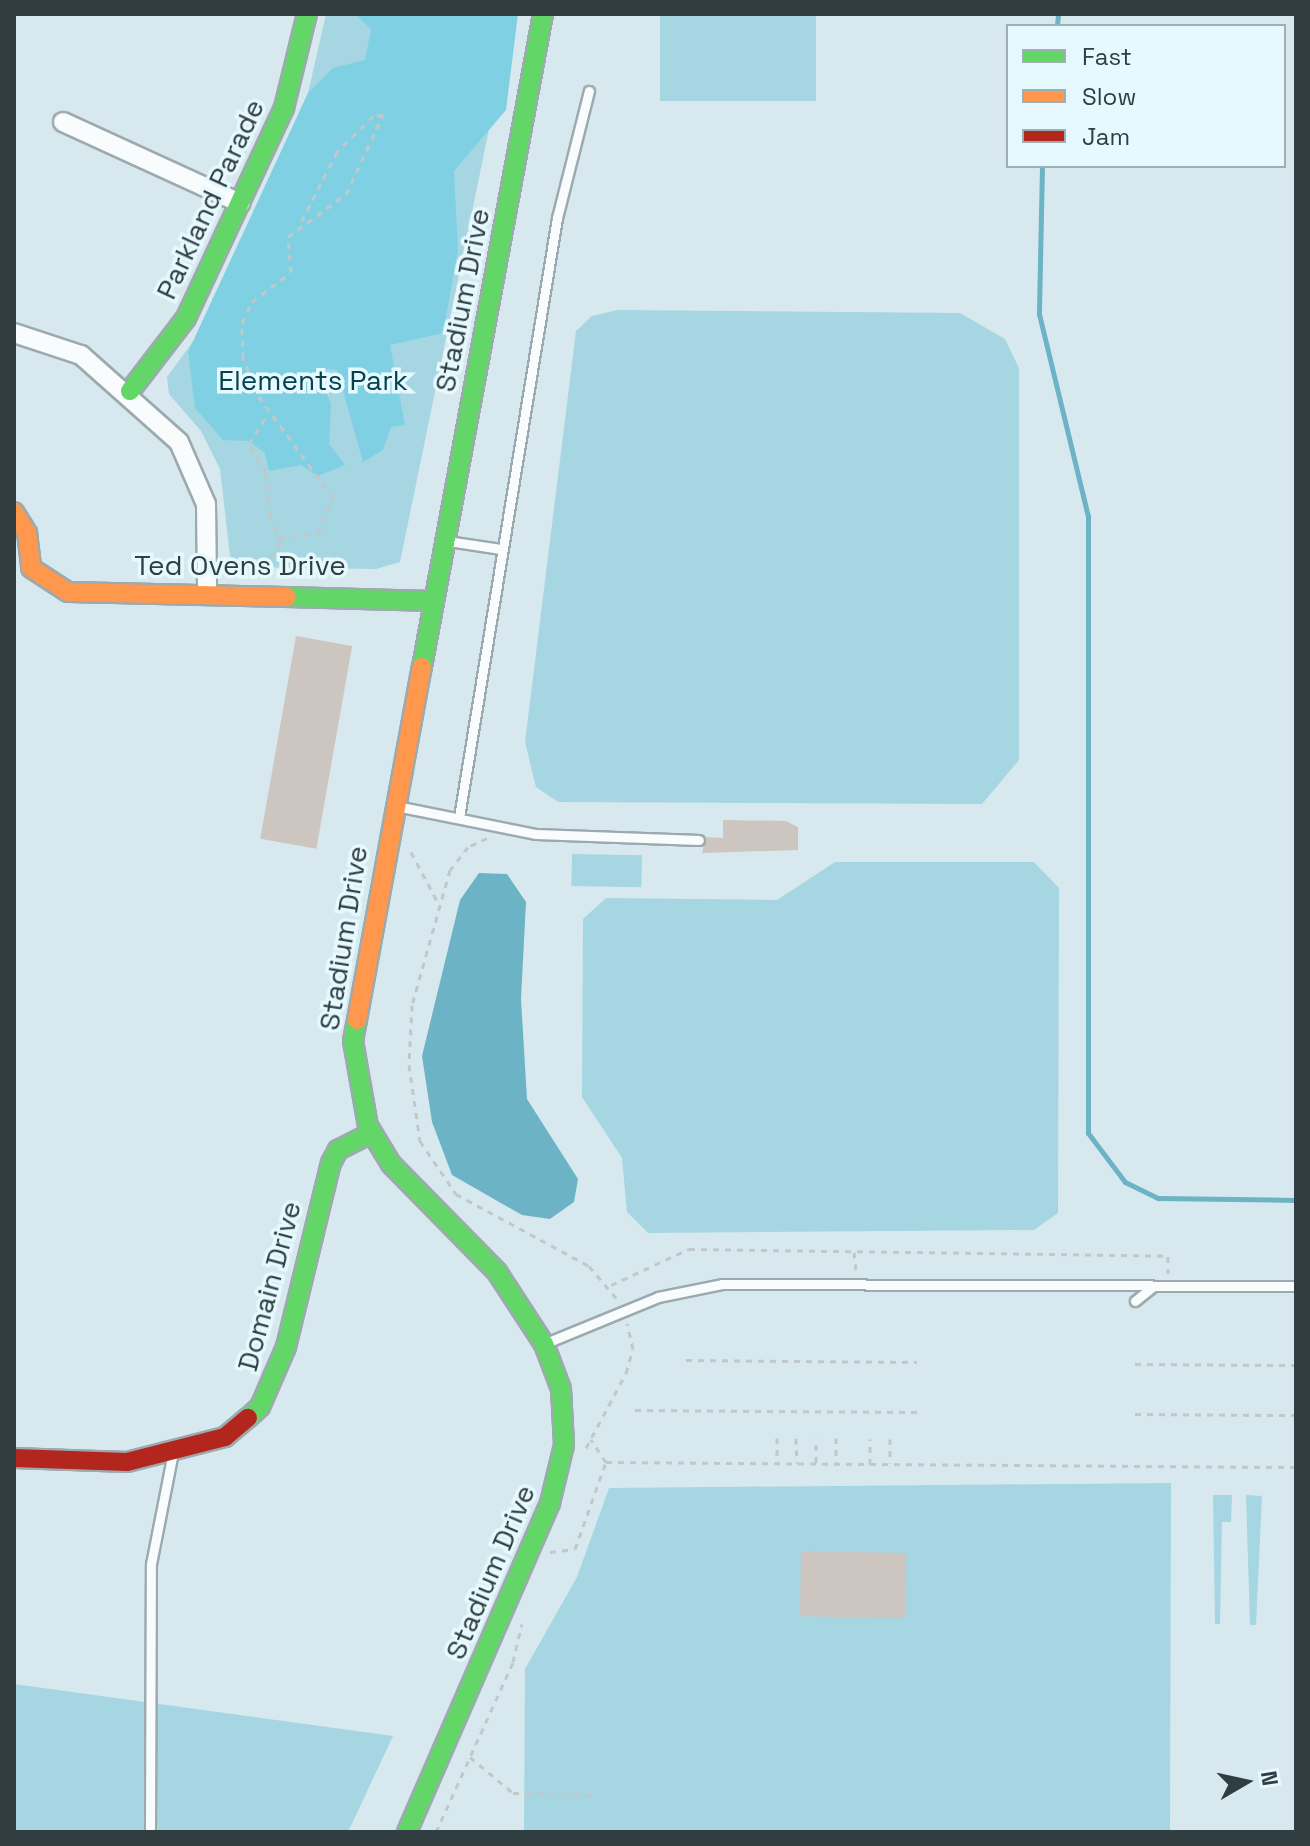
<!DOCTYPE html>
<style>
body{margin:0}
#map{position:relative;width:1310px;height:1846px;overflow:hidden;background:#d7e9ee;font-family:"Space Grotesk",sans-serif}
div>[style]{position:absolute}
.green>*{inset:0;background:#a6d6e2;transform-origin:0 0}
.forest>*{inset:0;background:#7fd0e2}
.water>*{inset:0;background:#6cb4c5}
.stream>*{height:5px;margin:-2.5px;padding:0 2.5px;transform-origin:2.5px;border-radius:2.5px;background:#6cb4c5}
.building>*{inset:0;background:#cdc5bf;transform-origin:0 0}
.path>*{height:3px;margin-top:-1.5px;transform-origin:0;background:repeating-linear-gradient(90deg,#c1c8c9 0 6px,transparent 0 12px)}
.roads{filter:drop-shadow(2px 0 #9caaae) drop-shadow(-2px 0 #9caaae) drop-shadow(0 2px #9caaae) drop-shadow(0 -2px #9caaae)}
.lane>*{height:9px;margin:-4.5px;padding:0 4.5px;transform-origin:4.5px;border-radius:4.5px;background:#f9fcfc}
.street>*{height:18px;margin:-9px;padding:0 9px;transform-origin:9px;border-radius:9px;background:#f9fcfc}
.fast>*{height:18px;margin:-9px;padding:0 9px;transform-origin:9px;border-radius:9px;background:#63d668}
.slow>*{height:18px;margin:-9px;padding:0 9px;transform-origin:9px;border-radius:9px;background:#ff974d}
.jam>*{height:18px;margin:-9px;padding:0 9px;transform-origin:9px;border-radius:9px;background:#b3261e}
span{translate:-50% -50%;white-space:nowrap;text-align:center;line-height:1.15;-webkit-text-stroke:7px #e6f9ff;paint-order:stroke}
.street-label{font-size:28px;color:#313e41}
.park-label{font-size:28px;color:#06414d}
.frame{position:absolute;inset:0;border:16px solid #313e41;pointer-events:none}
.legend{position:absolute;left:1006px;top:24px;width:280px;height:144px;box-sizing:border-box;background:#e6f9ff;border:2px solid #9eaeb3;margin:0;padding:10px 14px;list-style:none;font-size:24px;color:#313e41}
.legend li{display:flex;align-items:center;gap:16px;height:40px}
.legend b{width:40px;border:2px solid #9eaeb3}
.north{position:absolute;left:1206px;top:1742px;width:80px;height:80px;-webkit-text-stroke:6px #e6f9ff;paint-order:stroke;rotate:81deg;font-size:22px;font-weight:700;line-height:32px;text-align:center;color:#313e41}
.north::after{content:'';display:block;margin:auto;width:28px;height:36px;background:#313e41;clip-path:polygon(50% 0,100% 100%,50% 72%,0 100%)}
</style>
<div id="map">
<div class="green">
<i style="clip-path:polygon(326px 14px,493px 14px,495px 100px,400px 562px,376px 569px,242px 567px,230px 556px,220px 469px,201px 431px,169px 394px,167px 377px,203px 328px,308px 93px)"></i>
<i style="left:660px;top:14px;width:156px;height:87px"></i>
<i style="clip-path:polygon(618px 310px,960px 313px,1005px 339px,1019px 368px,1019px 760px,982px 804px,558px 802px,536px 787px,525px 742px,576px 331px,592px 316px)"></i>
<i style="left:572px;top:854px;width:70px;height:32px;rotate:1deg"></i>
<i style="clip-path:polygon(835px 862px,1034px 862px,1059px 888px,1058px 1213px,1034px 1230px,648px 1233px,627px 1212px,622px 1158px,582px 1097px,583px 919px,606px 898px,777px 900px)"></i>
<i style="clip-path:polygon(1171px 1483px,1170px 1832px,524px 1832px,525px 1669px,577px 1577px,609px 1488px)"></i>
<i style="clip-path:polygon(1213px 1495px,1232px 1495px,1231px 1522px,1222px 1522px,1220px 1624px,1215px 1624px)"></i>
<i style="clip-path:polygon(1246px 1495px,1262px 1496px,1256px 1625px,1250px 1625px)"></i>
<i style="clip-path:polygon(14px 1684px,393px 1736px,348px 1832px,14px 1832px)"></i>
</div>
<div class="forest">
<i style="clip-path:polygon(355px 14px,518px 14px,506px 110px,454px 171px,458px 250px,443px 333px,390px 345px,405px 425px,391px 427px,383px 450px,363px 462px,337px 370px,327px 369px,322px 382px,331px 404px,329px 444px,345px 465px,318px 476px,301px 465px,269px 471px,265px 453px,249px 441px,223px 440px,195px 408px,188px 352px,308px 93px,333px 68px,365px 60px,371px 29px)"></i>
</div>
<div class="water">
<i style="clip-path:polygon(479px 873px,507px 874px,526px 902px,521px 999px,527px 1099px,578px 1179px,574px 1202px,550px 1219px,522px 1215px,452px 1175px,432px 1122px,422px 1056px,460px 900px)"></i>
</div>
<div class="stream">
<i style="left:1057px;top:26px;width:12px;rotate:-85deg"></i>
<i style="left:1042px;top:166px;width:148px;rotate:91.2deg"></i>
<i style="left:1039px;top:314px;width:208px;rotate:76.4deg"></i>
<i style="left:1088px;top:516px;width:617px;rotate:90deg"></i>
<i style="left:1088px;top:1133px;width:61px;rotate:52.9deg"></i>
<i style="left:1125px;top:1182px;width:37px;rotate:26deg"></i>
<i style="left:1158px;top:1198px;width:138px;rotate:0.8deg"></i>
</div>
<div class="building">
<i style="left:296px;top:636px;width:57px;height:206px;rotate:10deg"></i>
<i style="clip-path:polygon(723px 820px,786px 821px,798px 827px,798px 850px,702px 853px,706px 837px,723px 838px)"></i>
<i style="left:906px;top:1553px;width:65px;height:105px;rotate:91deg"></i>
</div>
<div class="path">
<i style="left:280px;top:538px;width:38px;rotate:-7deg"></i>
<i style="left:318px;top:533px;width:38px;rotate:-67deg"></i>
<i style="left:333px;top:498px;width:129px;rotate:-126.2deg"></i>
<i style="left:257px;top:394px;width:39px;rotate:-111deg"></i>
<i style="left:243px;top:358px;width:35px;rotate:-92deg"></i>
<i style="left:242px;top:323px;width:23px;rotate:-65deg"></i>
<i style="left:252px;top:302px;width:49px;rotate:-37.6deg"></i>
<i style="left:291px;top:272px;width:35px;rotate:-95deg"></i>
<i style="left:288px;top:237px;width:72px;rotate:-36.6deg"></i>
<i style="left:346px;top:194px;width:87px;rotate:-64.9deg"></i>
<i style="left:383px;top:115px;width:10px;rotate:174deg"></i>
<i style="left:373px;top:116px;width:51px;rotate:135deg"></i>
<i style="left:337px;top:152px;width:85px;rotate:117.2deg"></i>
<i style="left:257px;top:577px;width:42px;rotate:-55.6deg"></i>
<i style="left:281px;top:542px;width:30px;rotate:-113deg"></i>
<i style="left:269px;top:514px;width:42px;rotate:-94.1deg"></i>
<i style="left:266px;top:472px;width:33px;rotate:-121deg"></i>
<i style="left:249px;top:444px;width:36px;rotate:-58deg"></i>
<i style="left:487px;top:838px;width:21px;rotate:155deg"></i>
<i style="left:468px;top:847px;width:29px;rotate:128deg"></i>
<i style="left:450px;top:870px;width:140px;rotate:105.7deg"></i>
<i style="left:412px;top:1005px;width:60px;rotate:92.9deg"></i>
<i style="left:409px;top:1065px;width:77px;rotate:81.8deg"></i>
<i style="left:420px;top:1141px;width:64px;rotate:55.8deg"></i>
<i style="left:456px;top:1194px;width:151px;rotate:28.4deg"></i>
<i style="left:589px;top:1266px;width:43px;rotate:49.7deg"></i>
<i style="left:411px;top:852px;width:55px;rotate:62deg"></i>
<i style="left:854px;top:1252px;width:19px;rotate:84deg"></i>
<i style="left:611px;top:1285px;width:86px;rotate:-24.8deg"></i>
<i style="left:689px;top:1249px;width:479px;rotate:0.8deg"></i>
<i style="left:1168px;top:1256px;width:18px;rotate:90deg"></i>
<i style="left:686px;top:1360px;width:231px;rotate:0.5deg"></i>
<i style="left:1135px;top:1364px;width:161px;rotate:0.4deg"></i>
<i style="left:635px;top:1410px;width:283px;rotate:0.4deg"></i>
<i style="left:1135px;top:1414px;width:161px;rotate:0.4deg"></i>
<i style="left:777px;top:1438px;width:25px;rotate:90deg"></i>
<i style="left:796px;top:1438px;width:25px;rotate:88deg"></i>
<i style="left:836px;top:1438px;width:26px;rotate:90deg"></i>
<i style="left:890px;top:1439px;width:24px;rotate:90deg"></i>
<i style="left:586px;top:1448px;width:85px;rotate:-61.9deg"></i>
<i style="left:626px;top:1373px;width:25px;rotate:-74deg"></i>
<i style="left:633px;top:1349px;width:26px;rotate:-103deg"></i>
<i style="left:606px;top:1462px;width:690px;rotate:0.42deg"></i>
<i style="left:816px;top:1463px;width:25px;rotate:-90deg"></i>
<i style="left:870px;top:1464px;width:25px;rotate:-90deg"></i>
<i style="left:550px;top:1552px;width:25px;rotate:-7deg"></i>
<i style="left:575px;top:1549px;width:92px;rotate:-70.4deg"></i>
<i style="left:606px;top:1462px;width:27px;rotate:-124deg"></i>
<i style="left:470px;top:1757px;width:56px;rotate:39.9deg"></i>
<i style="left:513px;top:1793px;width:81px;rotate:1.4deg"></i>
<i style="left:436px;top:1832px;width:187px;rotate:-65.6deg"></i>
<i style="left:513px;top:1662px;width:39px;rotate:-77deg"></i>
</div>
<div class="roads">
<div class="lane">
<i style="left:448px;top:541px;width:54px;rotate:8.6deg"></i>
<i style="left:401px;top:807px;width:138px;rotate:11.3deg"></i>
<i style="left:536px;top:834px;width:163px;rotate:2.1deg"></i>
<i style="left:459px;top:817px;width:607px;rotate:-80.71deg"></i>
<i style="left:557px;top:218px;width:131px;rotate:-75.9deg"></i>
<i style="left:1135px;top:1301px;width:21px;rotate:-39deg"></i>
<i style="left:546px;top:1343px;width:121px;rotate:-22.3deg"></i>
<i style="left:658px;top:1297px;width:65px;rotate:-11.5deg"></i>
<i style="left:722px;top:1284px;width:574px;rotate:0.2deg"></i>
<i style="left:150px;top:1828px;width:264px;rotate:-89.8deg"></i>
<i style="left:151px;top:1564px;width:109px;rotate:-78.9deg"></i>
</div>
<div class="street">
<i style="left:63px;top:122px;width:195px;rotate:24.6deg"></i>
<i style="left:14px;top:333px;width:71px;rotate:18.2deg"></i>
<i style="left:81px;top:355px;width:131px;rotate:41.6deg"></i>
<i style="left:179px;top:442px;width:68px;rotate:66.5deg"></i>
<i style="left:206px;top:504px;width:88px;rotate:89.3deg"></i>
</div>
<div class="fast">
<i style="left:130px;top:391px;width:92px;rotate:-52.5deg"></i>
<i style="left:186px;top:318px;width:232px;rotate:-65deg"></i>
<i style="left:284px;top:108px;width:97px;rotate:-76.3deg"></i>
<i style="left:287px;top:597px;width:146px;rotate:1.6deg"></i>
<i style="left:422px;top:667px;width:664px;rotate:-79.5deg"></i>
<i style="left:357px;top:1020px;width:21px;rotate:101deg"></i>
<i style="left:353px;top:1041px;width:86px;rotate:80deg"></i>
<i style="left:368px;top:1126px;width:44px;rotate:58.8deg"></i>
<i style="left:391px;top:1164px;width:151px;rotate:45.5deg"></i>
<i style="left:497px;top:1272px;width:86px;rotate:56.9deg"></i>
<i style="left:544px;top:1344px;width:48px;rotate:69.3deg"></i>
<i style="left:561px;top:1389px;width:56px;rotate:86.9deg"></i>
<i style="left:564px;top:1445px;width:60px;rotate:103.6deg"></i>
<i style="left:550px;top:1503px;width:359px;rotate:113.5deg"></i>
<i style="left:248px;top:1418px;width:16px;rotate:-43deg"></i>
<i style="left:260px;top:1407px;width:65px;rotate:-66.6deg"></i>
<i style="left:286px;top:1347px;width:189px;rotate:-76.3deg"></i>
<i style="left:331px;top:1163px;width:15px;rotate:-62deg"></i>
<i style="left:338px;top:1150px;width:38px;rotate:-27deg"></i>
</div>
<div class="slow">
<i style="left:14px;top:512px;width:25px;rotate:58deg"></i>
<i style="left:27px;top:533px;width:35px;rotate:83deg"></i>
<i style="left:31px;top:568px;width:44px;rotate:33deg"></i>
<i style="left:68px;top:592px;width:219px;rotate:1.3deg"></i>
<i style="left:357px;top:1020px;width:359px;rotate:-79.6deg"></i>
</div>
<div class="jam">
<i style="left:14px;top:1458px;width:113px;rotate:2deg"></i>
<i style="left:127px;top:1462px;width:101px;rotate:-14.3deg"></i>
<i style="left:225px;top:1437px;width:30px;rotate:-40deg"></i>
</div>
</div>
<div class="street-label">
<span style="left:210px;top:199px;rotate:-65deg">Parkland Parade</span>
<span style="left:462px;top:300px;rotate:-79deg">Stadium Drive</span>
<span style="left:240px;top:565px">Ted Ovens Drive</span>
<span style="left:343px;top:938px;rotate:-81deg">Stadium Drive</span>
<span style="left:269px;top:1286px;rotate:-75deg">Domain Drive</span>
<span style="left:490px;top:1572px;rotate:-67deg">Stadium Drive</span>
</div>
<div class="park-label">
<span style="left:313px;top:380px">Elements Park</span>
</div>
<div class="frame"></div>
<ul class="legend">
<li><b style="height:10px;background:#63d668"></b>Fast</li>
<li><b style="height:10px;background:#ff974d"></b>Slow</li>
<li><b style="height:10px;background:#b3261e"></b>Jam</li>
</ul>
<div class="north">N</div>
</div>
